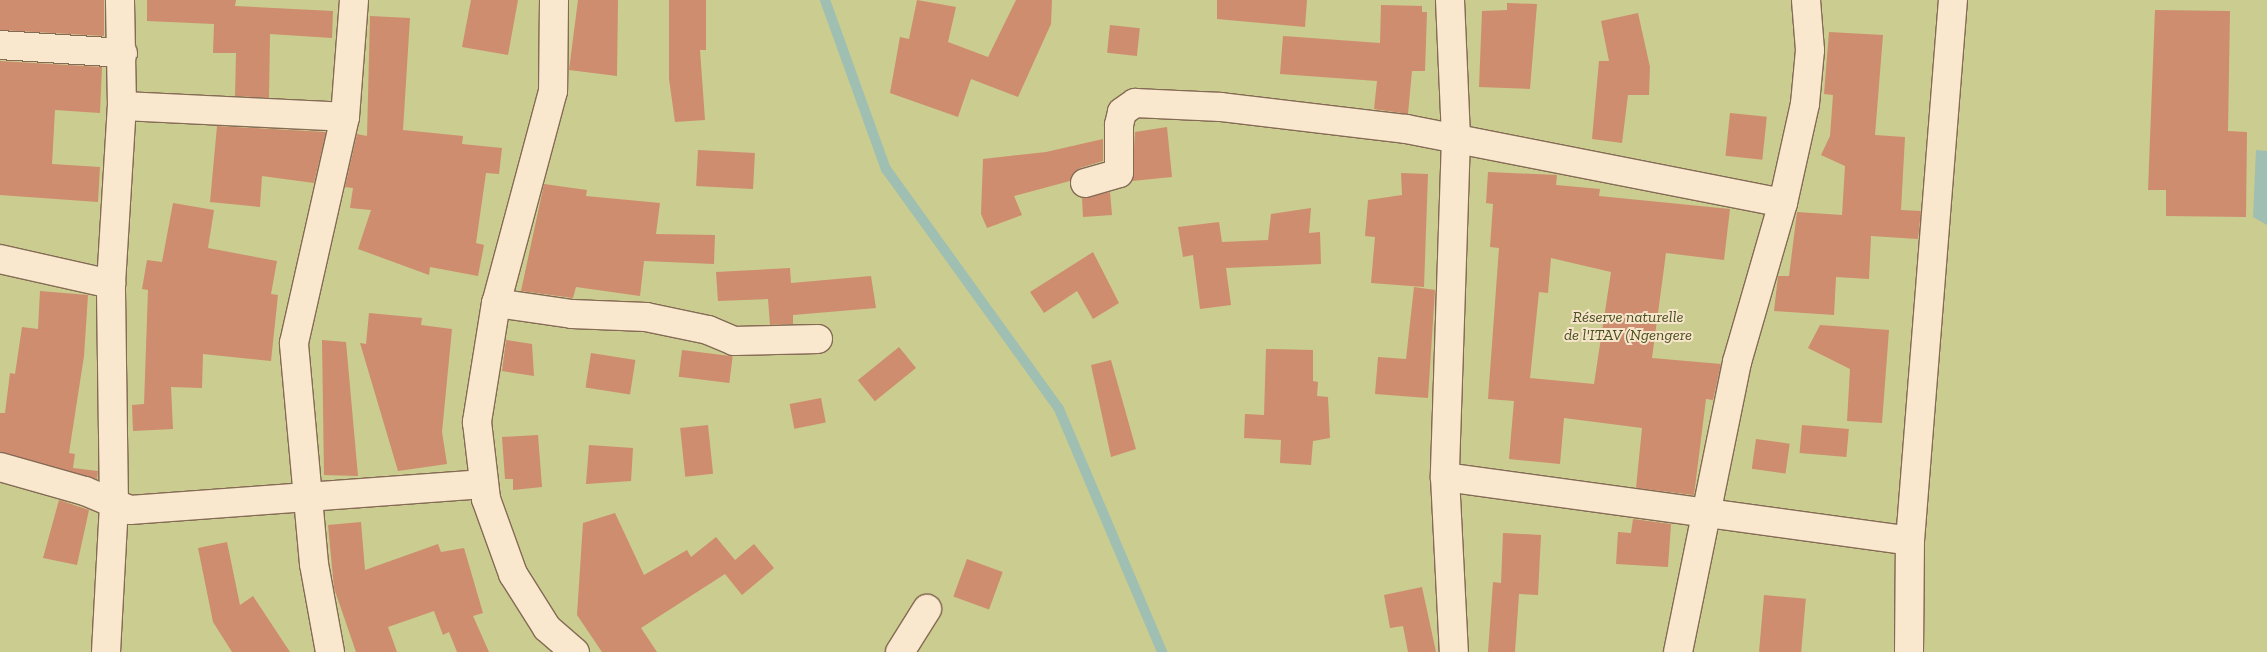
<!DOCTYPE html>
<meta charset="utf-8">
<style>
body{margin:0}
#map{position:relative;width:2267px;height:652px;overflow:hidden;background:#eedabb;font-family:"Zilla Slab",serif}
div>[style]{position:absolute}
.green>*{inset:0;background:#cbcc8f;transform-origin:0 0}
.water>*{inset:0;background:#9fbfb2}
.stream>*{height:10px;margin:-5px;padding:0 5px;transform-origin:5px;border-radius:5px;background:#9fbfb2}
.building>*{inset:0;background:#ce8d6f;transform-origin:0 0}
.roads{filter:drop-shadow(1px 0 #856a55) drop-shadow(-1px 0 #856a55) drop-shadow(0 1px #856a55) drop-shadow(0 -1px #856a55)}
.minor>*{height:28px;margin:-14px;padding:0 14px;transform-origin:14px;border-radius:14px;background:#f9e8ce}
span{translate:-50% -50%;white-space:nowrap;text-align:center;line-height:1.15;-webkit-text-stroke:4px #f6e5ca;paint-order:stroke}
.park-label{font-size:16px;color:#4a5120;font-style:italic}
</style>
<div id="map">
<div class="green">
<i style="left:0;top:0;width:2267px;height:652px"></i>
</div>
<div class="water">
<i style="clip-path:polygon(2256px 150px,2267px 151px,2267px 225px,2253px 217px)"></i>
</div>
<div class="stream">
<i style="left:825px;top:0;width:180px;rotate:70.2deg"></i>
<i style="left:886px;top:169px;width:296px;rotate:54.2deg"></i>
<i style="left:1059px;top:409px;width:264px;rotate:67deg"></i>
</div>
<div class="building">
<i style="clip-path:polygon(0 0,104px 0,104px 36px,0 30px)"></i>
<i style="clip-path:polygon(147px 0,236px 0,235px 6px,333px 11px,332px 38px,270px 34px,269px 98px,235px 96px,236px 53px,213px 53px,214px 24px,147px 21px)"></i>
<i style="clip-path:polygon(471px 0,518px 0,508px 55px,462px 47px)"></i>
<i style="clip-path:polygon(578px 0,618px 0,617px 76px,569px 70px)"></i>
<i style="clip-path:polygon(669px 0,706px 0,706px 50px,700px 50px,705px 120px,675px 122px,669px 79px)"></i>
<i style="clip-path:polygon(917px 0,956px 7px,948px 42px,988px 57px,1016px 0,1052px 0,1051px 24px,1018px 97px,971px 79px,958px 117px,890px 93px,900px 37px,909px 39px)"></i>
<i style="clip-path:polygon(1217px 0,1307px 0,1305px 27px,1217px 19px)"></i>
<i style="clip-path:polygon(1507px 3px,1537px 4px,1530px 89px,1479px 87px,1482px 11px,1507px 10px)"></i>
<i style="clip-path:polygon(1381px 5px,1422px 6px,1422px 12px,1427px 12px,1425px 71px,1412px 71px,1408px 114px,1374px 109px,1377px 81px,1280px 74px,1283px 36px,1380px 43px)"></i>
<i style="clip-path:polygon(2155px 10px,2230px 11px,2228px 131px,2247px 132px,2246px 217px,2166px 216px,2166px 190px,2148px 190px)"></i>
<i style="clip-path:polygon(1638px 13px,1650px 67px,1649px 95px,1628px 95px,1622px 143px,1592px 139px,1599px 61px,1609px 61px,1601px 21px)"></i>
<i style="clip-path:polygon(370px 16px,410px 18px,403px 130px,463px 136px,462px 144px,502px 148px,499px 174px,486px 173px,476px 243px,484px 245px,478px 276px,430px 267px,429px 275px,358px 249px,371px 210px,350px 208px,353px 188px,345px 187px,357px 134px,367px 136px)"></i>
<i style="left:1110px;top:25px;width:30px;height:28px;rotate:6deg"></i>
<i style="clip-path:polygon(1829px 32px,1883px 35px,1875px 135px,1905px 137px,1901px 210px,1921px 211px,1918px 239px,1871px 236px,1869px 279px,1836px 277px,1834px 315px,1774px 311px,1778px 276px,1789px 276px,1797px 212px,1842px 215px,1845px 166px,1821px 155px,1830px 136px,1833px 95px,1824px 94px)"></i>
<i style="clip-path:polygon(0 61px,102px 67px,100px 113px,55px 110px,52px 164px,100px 167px,98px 202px,0 195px)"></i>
<i style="left:1730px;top:113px;width:37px;height:43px;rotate:6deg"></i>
<i style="clip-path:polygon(217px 126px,326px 132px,314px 183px,262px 176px,260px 207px,210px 202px)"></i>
<i style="clip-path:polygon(1167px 127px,1172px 177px,1132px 181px,1135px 132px)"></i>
<i style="clip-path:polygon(1103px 139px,1103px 161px,1080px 168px,1070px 181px,1014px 196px,1022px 215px,987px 228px,981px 214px,983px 159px,1046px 152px)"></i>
<i style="left:698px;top:150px;width:57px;height:36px;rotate:3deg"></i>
<i style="clip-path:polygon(evenodd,1488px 172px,1557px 175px,1556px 185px,1600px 189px,1599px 196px,1730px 209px,1724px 260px,1666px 253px,1652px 358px,1721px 364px,1713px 400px,1706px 399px,1694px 495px,1636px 488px,1642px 428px,1564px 418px,1560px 464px,1509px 459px,1514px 401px,1488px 399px,1499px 248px,1490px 247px,1493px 204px,1486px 203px,1488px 172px,1551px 258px,1611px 272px,1594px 384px,1530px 378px,1539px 292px,1548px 293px,1551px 258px)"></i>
<i style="clip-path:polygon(1401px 173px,1428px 174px,1424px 287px,1371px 283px,1375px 237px,1365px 236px,1368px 200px,1402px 195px)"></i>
<i style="clip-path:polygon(544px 184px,587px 190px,586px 196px,660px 203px,656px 234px,715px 235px,714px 264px,644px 261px,640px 296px,576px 287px,573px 298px,521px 291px)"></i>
<i style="clip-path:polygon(1110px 192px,1112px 215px,1083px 217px,1082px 198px)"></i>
<i style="clip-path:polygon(173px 203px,214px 210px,208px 248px,277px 261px,271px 294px,278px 295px,271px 361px,203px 354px,202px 388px,171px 387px,173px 429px,133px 431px,132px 405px,144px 404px,148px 290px,142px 289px,147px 260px,162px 262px)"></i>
<i style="clip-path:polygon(1311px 208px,1309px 233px,1320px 232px,1321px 264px,1226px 268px,1231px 305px,1200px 309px,1193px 255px,1183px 257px,1178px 227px,1219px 222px,1222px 242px,1268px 240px,1271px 214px)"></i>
<i style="clip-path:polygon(1093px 252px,1119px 303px,1093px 319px,1077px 291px,1044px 313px,1030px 292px)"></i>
<i style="clip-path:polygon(790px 268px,791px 283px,871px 276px,876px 308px,793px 315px,793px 324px,770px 325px,768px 299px,718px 301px,716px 272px)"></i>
<i style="clip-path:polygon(1414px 287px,1435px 290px,1428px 398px,1375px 394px,1378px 357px,1406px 359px)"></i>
<i style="clip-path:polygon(40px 291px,88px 295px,84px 356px,69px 453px,75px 454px,73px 468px,98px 471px,97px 479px,0 452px,0 413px,5px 413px,10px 373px,15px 374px,22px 327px,38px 329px)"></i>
<i style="clip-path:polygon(369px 313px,422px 318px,421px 325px,452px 329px,442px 432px,447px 464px,398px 471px,360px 343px,366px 344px)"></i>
<i style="clip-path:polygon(1820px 325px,1889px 330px,1882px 423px,1847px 421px,1850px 369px,1808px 348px)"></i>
<i style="clip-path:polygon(322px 340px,346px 342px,358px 476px,324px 475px)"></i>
<i style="clip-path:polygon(506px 340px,532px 344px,534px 376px,502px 371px)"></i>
<i style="left:899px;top:347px;width:27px;height:53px;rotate:51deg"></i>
<i style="clip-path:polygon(1266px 349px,1313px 350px,1313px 381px,1318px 382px,1317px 396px,1328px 397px,1330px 438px,1313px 441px,1311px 465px,1280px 463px,1281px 440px,1244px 438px,1245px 414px,1264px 415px)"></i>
<i style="left:682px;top:350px;width:51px;height:27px;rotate:7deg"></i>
<i style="left:591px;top:353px;width:45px;height:35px;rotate:9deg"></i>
<i style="clip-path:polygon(1111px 360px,1136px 449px,1111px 457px,1091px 365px)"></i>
<i style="left:821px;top:398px;width:25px;height:32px;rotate:79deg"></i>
<i style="left:708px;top:425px;width:49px;height:28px;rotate:84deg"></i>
<i style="left:1802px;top:425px;width:47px;height:28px;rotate:5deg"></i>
<i style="clip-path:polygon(538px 435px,542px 487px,513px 490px,513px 479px,505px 479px,502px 437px)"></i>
<i style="left:1756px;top:439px;width:34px;height:30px;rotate:8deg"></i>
<i style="clip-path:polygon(589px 445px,633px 448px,631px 481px,586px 484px)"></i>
<i style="clip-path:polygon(59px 500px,89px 510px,77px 565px,43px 558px)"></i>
<i style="clip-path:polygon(615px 513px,644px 575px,687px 550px,691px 557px,716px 537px,735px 560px,754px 544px,774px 568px,742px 595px,725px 574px,641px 628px,657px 652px,602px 652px,577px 615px,583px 523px)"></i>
<i style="clip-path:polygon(1633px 519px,1671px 524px,1668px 567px,1616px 564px,1618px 532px,1631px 533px)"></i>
<i style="clip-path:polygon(361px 522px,365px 570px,438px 544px,441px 552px,464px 548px,483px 613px,473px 616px,489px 652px,457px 652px,449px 632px,443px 635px,434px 611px,388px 627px,397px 652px,356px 652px,334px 588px,328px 525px)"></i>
<i style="clip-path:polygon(1503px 533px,1541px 535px,1538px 595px,1519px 594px,1515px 652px,1488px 652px,1493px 582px,1501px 583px)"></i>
<i style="clip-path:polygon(227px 542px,240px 605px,253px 596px,290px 652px,232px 652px,213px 622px,198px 548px)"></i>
<i style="left:967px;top:559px;width:38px;height:40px;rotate:20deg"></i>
<i style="clip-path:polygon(1422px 587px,1436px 652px,1408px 652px,1403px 626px,1390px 628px,1384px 595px)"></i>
<i style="left:1764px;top:595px;width:42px;height:57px;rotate:5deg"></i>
</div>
<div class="roads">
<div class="minor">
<i style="left:554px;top:0;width:91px;rotate:90.6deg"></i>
<i style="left:553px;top:91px;width:220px;rotate:105deg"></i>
<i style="left:496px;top:303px;width:121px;rotate:99.1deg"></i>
<i style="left:477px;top:422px;width:78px;rotate:83.3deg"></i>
<i style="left:486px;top:499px;width:80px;rotate:70.2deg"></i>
<i style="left:513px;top:574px;width:64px;rotate:57.8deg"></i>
<i style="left:547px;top:628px;width:37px;rotate:41deg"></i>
<i style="left:1450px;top:0;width:138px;rotate:87.5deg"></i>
<i style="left:1456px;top:138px;width:339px;rotate:91.9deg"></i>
<i style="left:1445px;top:477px;width:175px;rotate:87.1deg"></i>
<i style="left:0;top:45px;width:123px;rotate:3.7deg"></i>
<i style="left:122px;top:106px;width:223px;rotate:2.8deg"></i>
<i style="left:1085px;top:183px;width:35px;rotate:-16deg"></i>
<i style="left:1119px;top:173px;width:48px;rotate:-90deg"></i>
<i style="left:1119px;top:125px;width:13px;rotate:-77deg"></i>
<i style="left:1122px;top:112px;width:16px;rotate:-35deg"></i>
<i style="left:1135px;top:103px;width:86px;rotate:2.7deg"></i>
<i style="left:1221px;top:107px;width:186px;rotate:6.8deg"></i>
<i style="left:1406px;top:129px;width:384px;rotate:11.1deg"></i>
<i style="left:0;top:259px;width:114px;rotate:12.7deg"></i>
<i style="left:496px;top:303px;width:77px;rotate:8.2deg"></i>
<i style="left:572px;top:314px;width:74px;rotate:2.3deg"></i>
<i style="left:646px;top:317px;width:63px;rotate:11.8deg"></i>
<i style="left:708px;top:330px;width:28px;rotate:23deg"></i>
<i style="left:734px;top:341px;width:84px;rotate:-1.4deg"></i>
<i style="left:0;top:467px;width:88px;rotate:15.8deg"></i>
<i style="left:85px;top:491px;width:49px;rotate:22.9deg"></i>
<i style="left:130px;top:510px;width:355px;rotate:-4.2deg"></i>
<i style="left:1445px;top:477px;width:469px;rotate:7.8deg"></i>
<i style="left:106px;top:652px;width:146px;rotate:-86.9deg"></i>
<i style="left:114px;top:506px;width:222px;rotate:-90.8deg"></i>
<i style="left:111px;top:284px;width:178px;rotate:-86.5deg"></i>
<i style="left:122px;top:106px;width:106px;rotate:-91.1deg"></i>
<i style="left:330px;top:652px;width:89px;rotate:-100.3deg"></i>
<i style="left:314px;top:564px;width:222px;rotate:-95.2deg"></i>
<i style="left:294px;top:343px;width:232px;rotate:-77.3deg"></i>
<i style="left:345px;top:117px;width:117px;rotate:-85.6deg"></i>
<i style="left:900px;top:652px;width:51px;rotate:-57.9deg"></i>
<i style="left:1678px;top:652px;width:296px;rotate:-78.5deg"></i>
<i style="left:1737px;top:362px;width:166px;rotate:-73.9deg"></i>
<i style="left:1783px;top:203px;width:101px;rotate:-77.5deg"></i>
<i style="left:1805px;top:104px;width:54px;rotate:-84.7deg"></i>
<i style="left:1810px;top:50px;width:50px;rotate:-94.6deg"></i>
<i style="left:1909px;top:652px;width:111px;rotate:-89.5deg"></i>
<i style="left:1910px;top:541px;width:543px;rotate:-85.46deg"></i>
</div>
</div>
<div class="park-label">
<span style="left:1628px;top:326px">Réserve naturelle<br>de l'ITAV (Ngengere</span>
</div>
</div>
